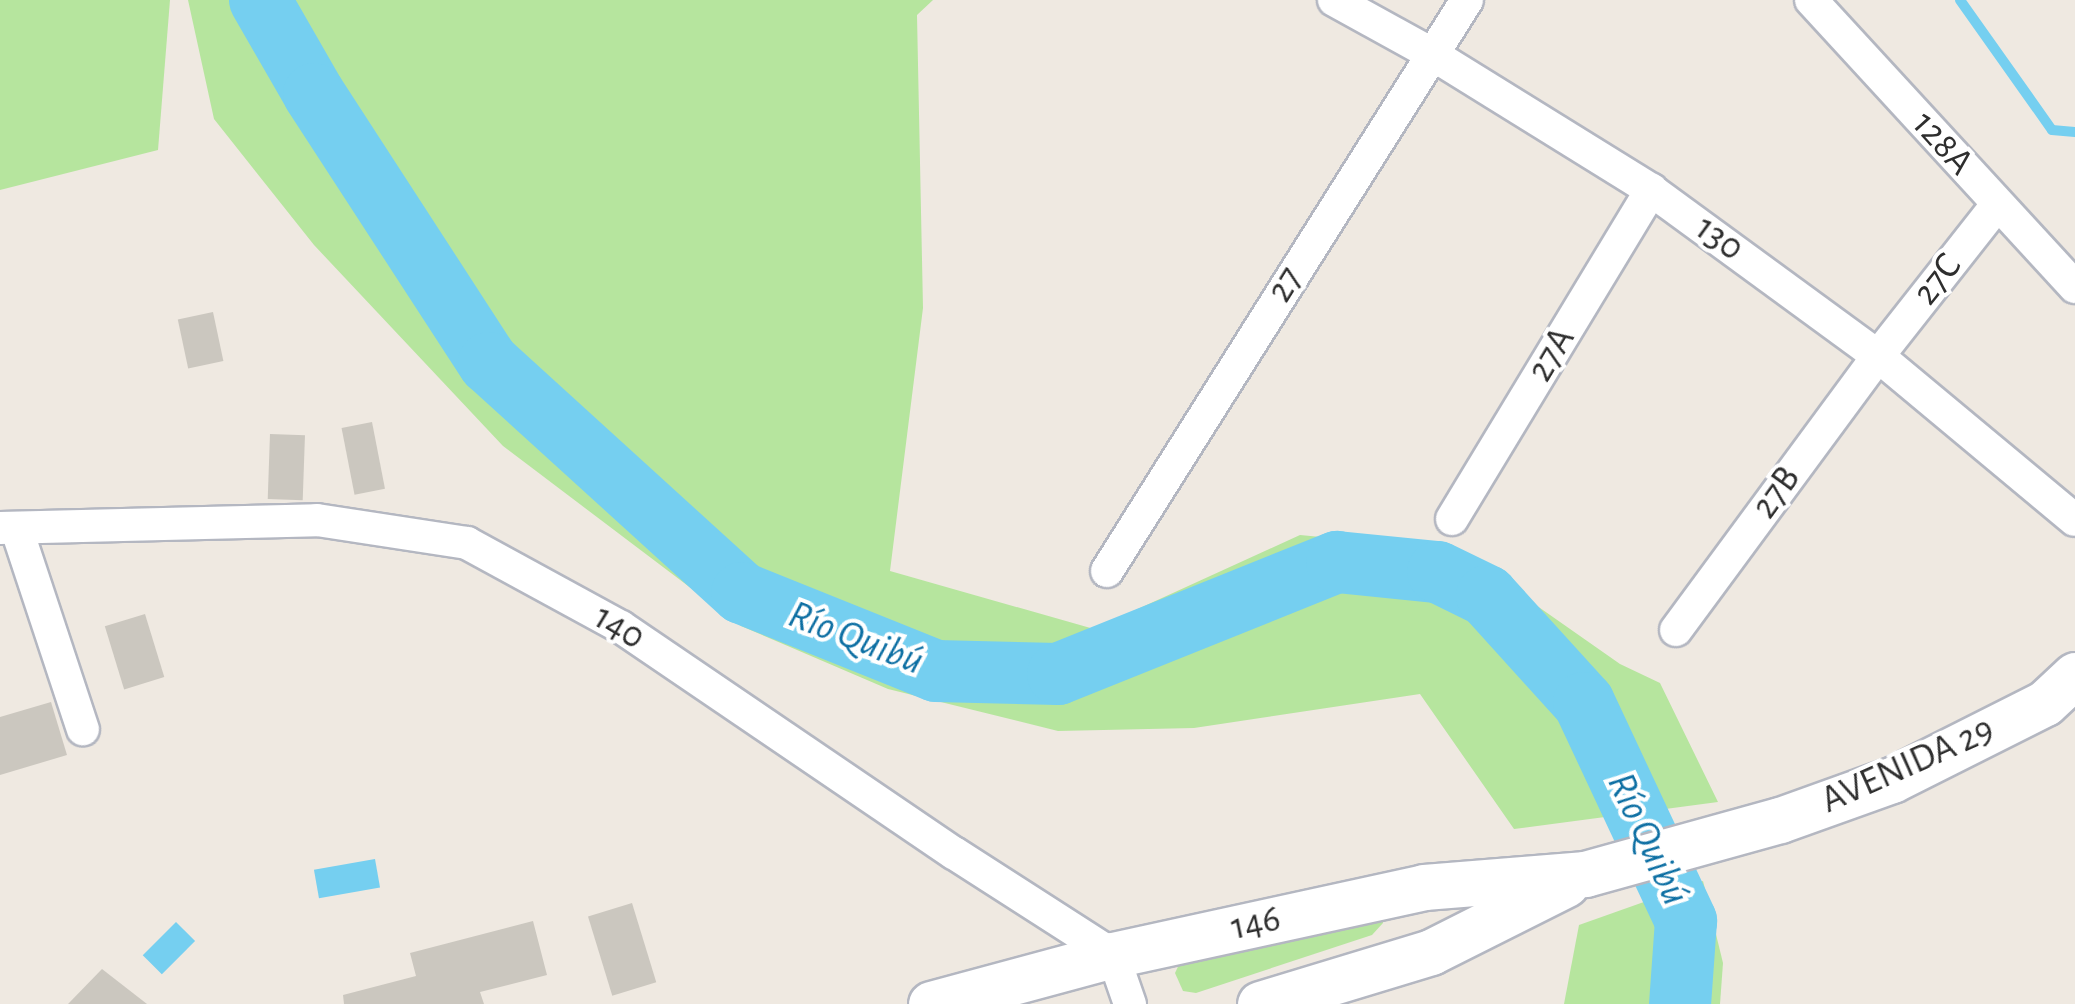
<!DOCTYPE html>
<meta charset="utf-8">
<style>
body{margin:0}
#map{position:relative;width:2075px;height:1004px;overflow:hidden;background:#efe9e1;font-family:"Alegreya Sans",sans-serif}
div>[style]{position:absolute}
.green>*{inset:0;background:#b6e59e}
.water>*{inset:0;background:#75cff0;transform-origin:0 0}
.stream>*{height:10px;margin:-5px;padding:0 5px;transform-origin:5px;border-radius:5px;background:#75cff0}
.river>*{height:62px;margin:-31px;padding:0 31px;transform-origin:31px;border-radius:31px;background:#75cff0}
.building>*{inset:0;background:#cbc7bf;transform-origin:0 0}
.roads{filter:drop-shadow(2px 0 #b4b7c1) drop-shadow(-2px 0 #b4b7c1) drop-shadow(0 2px #b4b7c1) drop-shadow(0 -2px #b4b7c1)}
.street>*{height:32px;margin:-16px;padding:0 16px;transform-origin:16px;border-radius:16px;background:#fff}
.secondary>*{height:45px;margin:-22.5px;padding:0 22.5px;transform-origin:22.5px;border-radius:22.5px;background:#fff}
span{translate:-50% -50%;white-space:nowrap;text-align:center;line-height:1.15;-webkit-text-stroke:8px #fff;paint-order:stroke}
.street-label{font-size:38px;color:#2e2e2e}
.water-label{font-size:40px;color:#0d6fa3;font-style:italic}
</style>
<div id="map">
<div class="green">
<i style="clip-path:polygon(0 0,170px 0,158px 150px,0 190px)"></i>
<i style="clip-path:polygon(188px 0,933px 0,917px 15px,923px 308px,890px 571px,1094px 629px,1300px 535px,1457px 550px,1620px 664px,1660px 683px,1718px 802px,1514px 829px,1420px 694px,1194px 728px,1058px 731px,888px 689px,741px 626px,503px 446px,314px 245px,214px 119px)"></i>
<i style="clip-path:polygon(1703px 881px,1723px 963px,1720px 1004px,1564px 1004px,1579px 925px)"></i>
<i style="clip-path:polygon(1382px 910px,1383px 923px,1372px 935px,1196px 993px,1183px 991px,1175px 973px,1183px 956px)"></i>
</div>
<div class="water">
<i style="left:375px;top:859px;width:29px;height:62px;rotate:80deg"></i>
<i style="left:176px;top:922px;width:27px;height:47px;rotate:45deg"></i>
</div>
<div class="stream">
<i style="left:1960px;top:0;width:159px;rotate:54.7deg"></i>
<i style="left:2052px;top:130px;width:23px;rotate:5deg"></i>
</div>
<div class="river">
<i style="left:260px;top:0;width:108px;rotate:60.1deg"></i>
<i style="left:314px;top:94px;width:321px;rotate:57deg"></i>
<i style="left:489px;top:363px;width:342px;rotate:42.3deg"></i>
<i style="left:742px;top:593px;width:209px;rotate:21.9deg"></i>
<i style="left:936px;top:671px;width:122px;rotate:1.4deg"></i>
<i style="left:1058px;top:674px;width:301px;rotate:-21.9deg"></i>
<i style="left:1337px;top:562px;width:101px;rotate:5.7deg"></i>
<i style="left:1438px;top:572px;width:55px;rotate:26.1deg"></i>
<i style="left:1487px;top:596px;width:144px;rotate:47.8deg"></i>
<i style="left:1584px;top:703px;width:241px;rotate:64.9deg"></i>
<i style="left:1686px;top:921px;width:83px;rotate:94.1deg"></i>
</div>
<div class="building">
<i style="left:213px;top:312px;width:50px;height:36px;rotate:78deg"></i>
<i style="left:372px;top:422px;width:68px;height:31px;rotate:79deg"></i>
<i style="left:270px;top:434px;width:35px;height:65px;rotate:2deg"></i>
<i style="left:145px;top:614px;width:66px;height:42px;rotate:73deg"></i>
<i style="clip-path:polygon(51px 702px,67px 755px,0 775px,0 717px)"></i>
<i style="left:632px;top:903px;width:83px;height:46px;rotate:73deg"></i>
<i style="clip-path:polygon(533px 921px,547px 975px,480px 992px,484px 1004px,344px 1004px,343px 995px,416px 976px,410px 953px)"></i>
<i style="clip-path:polygon(102px 969px,147px 1004px,68px 1004px)"></i>
</div>
<div class="roads">
<div class="street">
<i style="left:1334px;top:0;width:112px;rotate:28.9deg"></i>
<i style="left:1432px;top:54px;width:258px;rotate:31.8deg"></i>
<i style="left:1651px;top:190px;width:281px;rotate:36.2deg"></i>
<i style="left:1878px;top:356px;width:256px;rotate:39.8deg"></i>
<i style="left:1811px;top:0;width:390px;rotate:47.4deg"></i>
<i style="left:1452px;top:519px;width:385px;rotate:-58.8deg"></i>
<i style="left:0;top:528px;width:317px;rotate:-1.4deg"></i>
<i style="left:317px;top:520px;width:152px;rotate:8.7deg"></i>
<i style="left:467px;top:543px;width:175px;rotate:28.6deg"></i>
<i style="left:621px;top:627px;width:402px;rotate:34.2deg"></i>
<i style="left:954px;top:853px;width:189px;rotate:32.7deg"></i>
<i style="left:1113px;top:955px;width:52px;rotate:70.9deg"></i>
<i style="left:17px;top:530px;width:210px;rotate:71.7deg"></i>
<i style="left:1107px;top:571px;width:675px;rotate:-57.77deg"></i>
<i style="left:1676px;top:630px;width:340px;rotate:-53.6deg"></i>
<i style="left:1878px;top:356px;width:192px;rotate:-51.8deg"></i>
</div>
<div class="secondary">
<i style="left:931px;top:1004px;width:188px;rotate:-15.1deg"></i>
<i style="left:1113px;top:955px;width:318px;rotate:-12.3deg"></i>
<i style="left:1424px;top:887px;width:162px;rotate:-4.6deg"></i>
<i style="left:1585px;top:874px;width:202px;rotate:-15.5deg"></i>
<i style="left:1780px;top:820px;width:119px;rotate:-19.7deg"></i>
<i style="left:1892px;top:780px;width:171px;rotate:-26.7deg"></i>
<i style="left:2045px;top:703px;width:41px;rotate:-43deg"></i>
<i style="left:1260px;top:1004px;width:179px;rotate:-16.9deg"></i>
<i style="left:1431px;top:952px;width:151px;rotate:-26.7deg"></i>
</div>
</div>
<div class="street-label">
<span style="left:1942px;top:144px;rotate:48deg">128A</span>
<span style="left:1719px;top:239px;rotate:36deg">130</span>
<span style="left:1938px;top:280px;rotate:-52deg">27C</span>
<span style="left:1286px;top:285px;rotate:-58deg">27</span>
<span style="left:1552px;top:355px;rotate:-59deg">27A</span>
<span style="left:1777px;top:493px;rotate:-54deg">27B</span>
<span style="left:619px;top:628px;rotate:31deg">140</span>
<span style="left:1908px;top:766px;rotate:-24deg">AVENIDA 29</span>
<span style="left:1256px;top:924px;rotate:-12deg">146</span>
</div>
<div class="water-label">
<span style="left:856px;top:638px;rotate:21deg">Río Quibú</span>
<span style="left:1648px;top:839px;rotate:65deg">Río Quibú</span>
</div>
</div>
